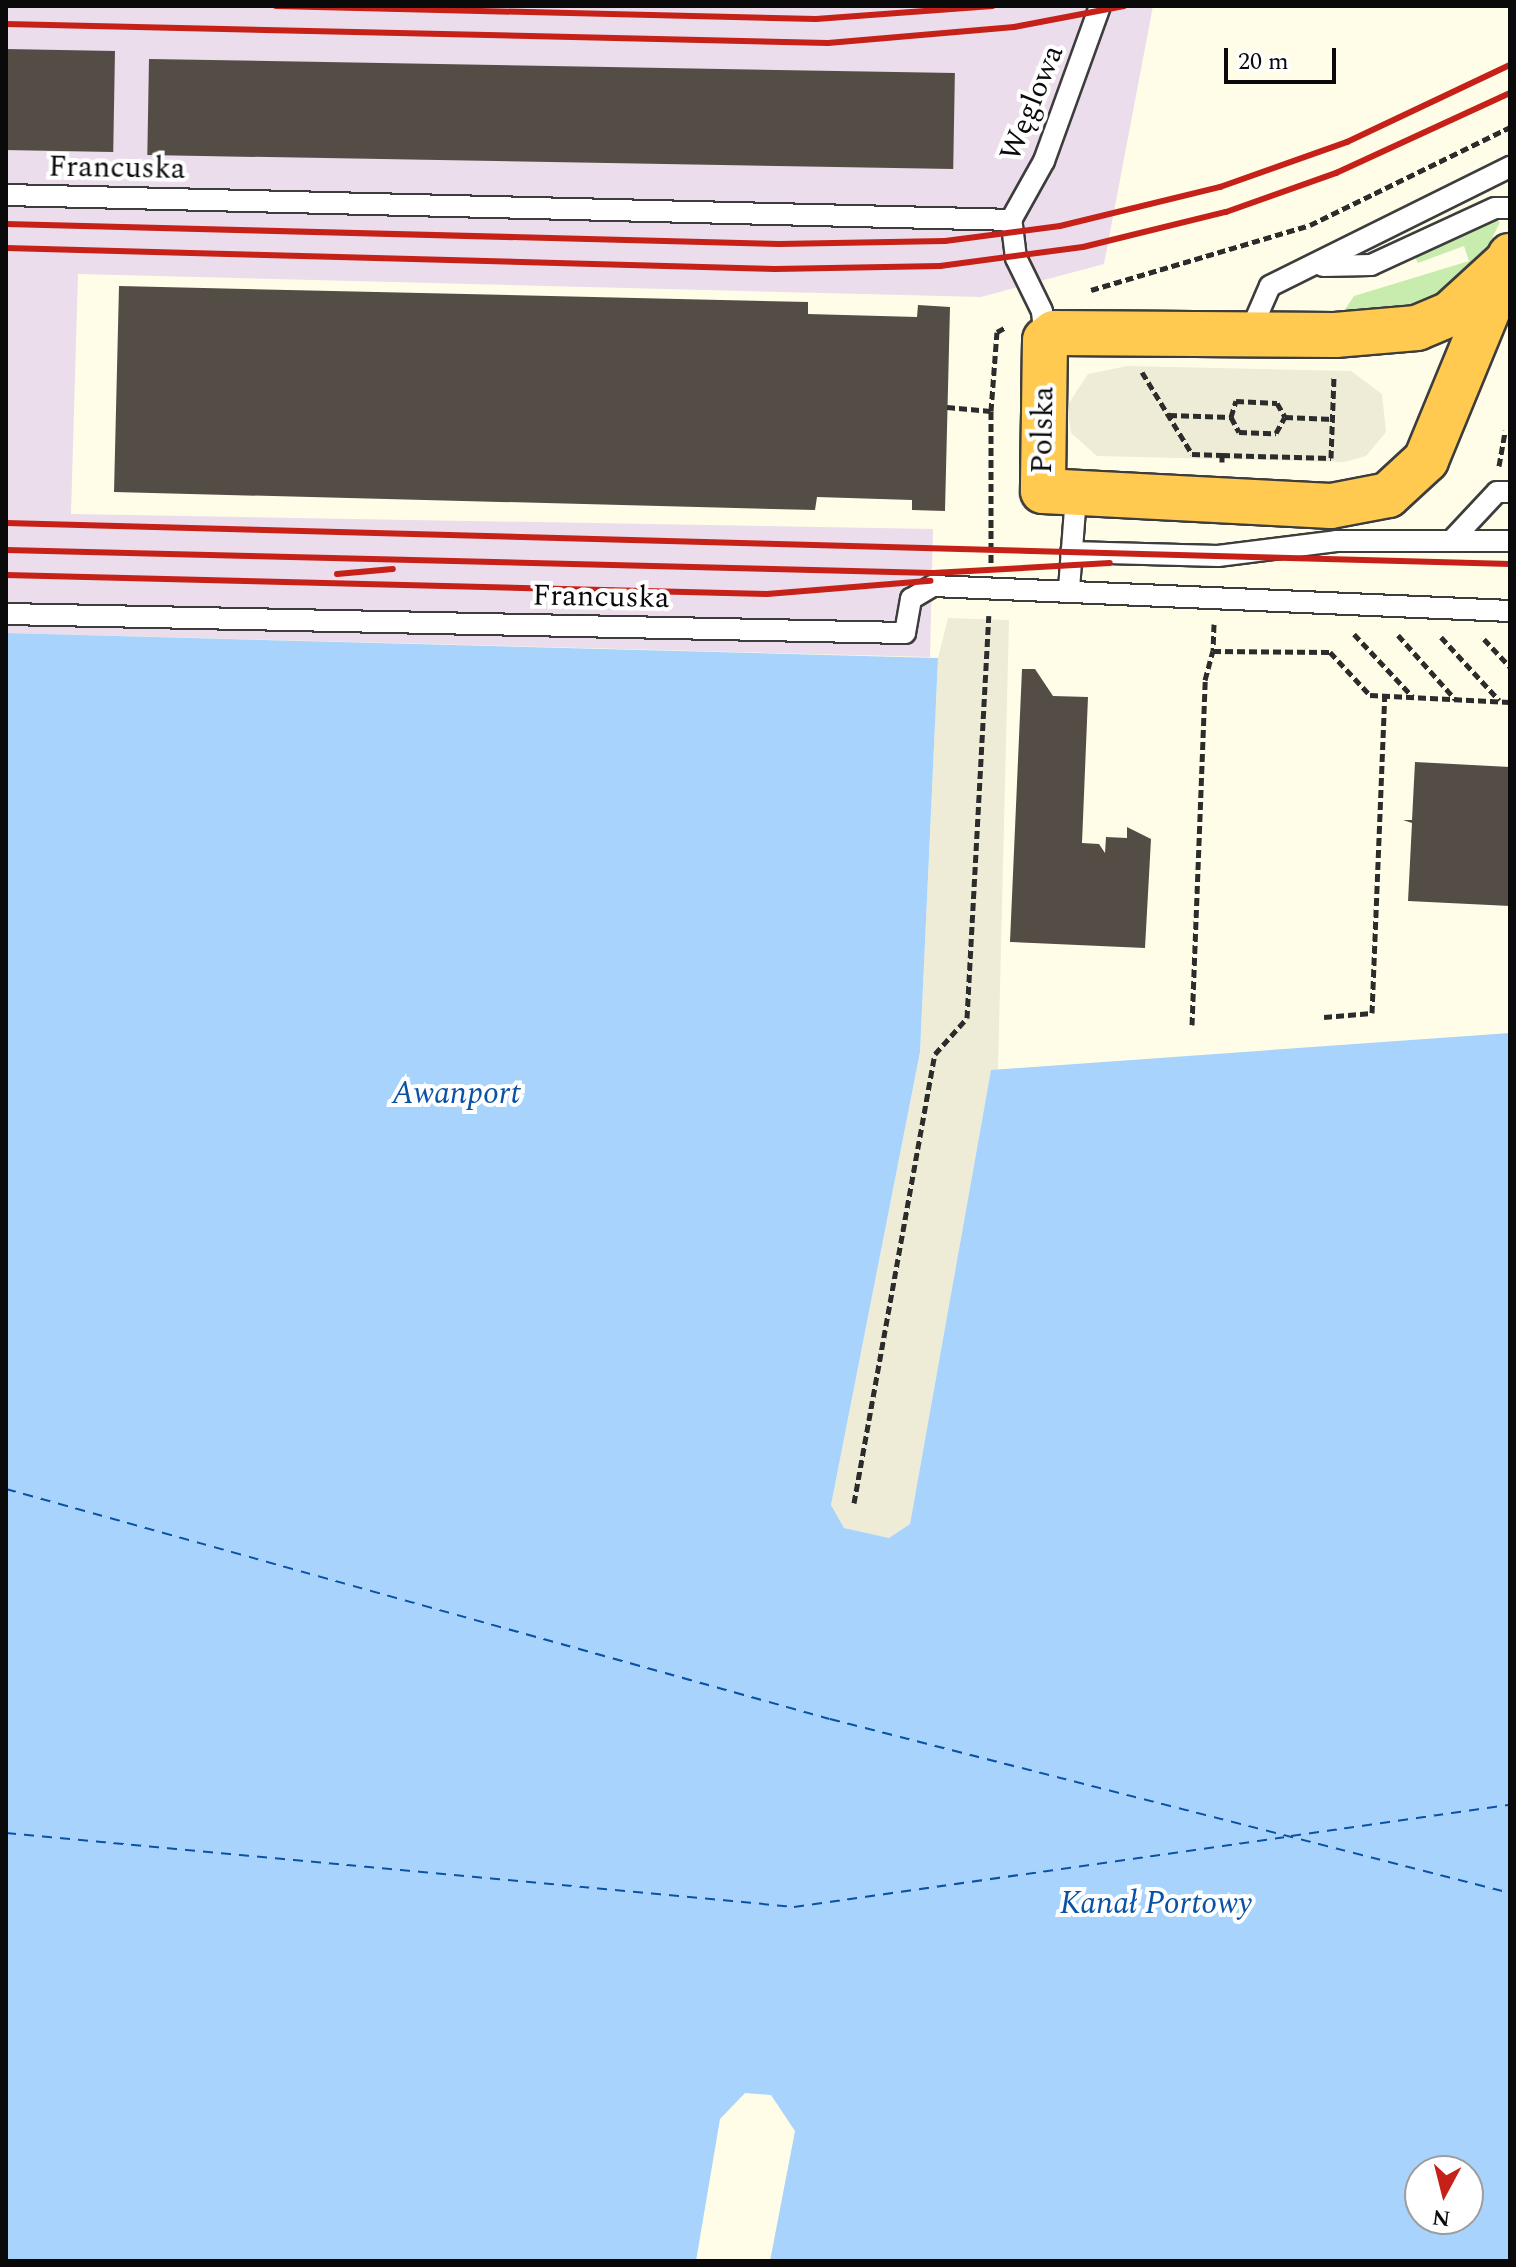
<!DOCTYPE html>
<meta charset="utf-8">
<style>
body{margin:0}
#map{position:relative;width:1516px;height:2267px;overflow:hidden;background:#fffde8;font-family:Spectral,serif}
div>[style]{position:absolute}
.industrial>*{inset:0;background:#ebddeb}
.green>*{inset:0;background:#c8ecae}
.plaza>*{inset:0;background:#eeebd7}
.water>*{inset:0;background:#a7d3fc}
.ferry>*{height:2px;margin-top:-1px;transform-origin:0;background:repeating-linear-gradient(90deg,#0a52a5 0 10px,transparent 0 18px)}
.building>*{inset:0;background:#544d46;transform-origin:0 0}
.path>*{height:5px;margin-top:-2.5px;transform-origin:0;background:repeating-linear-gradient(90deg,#2c2c2c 0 8px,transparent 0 12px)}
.roads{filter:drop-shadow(2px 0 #3d3d3d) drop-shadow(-2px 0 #3d3d3d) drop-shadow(0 2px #3d3d3d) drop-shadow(0 -2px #3d3d3d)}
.service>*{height:20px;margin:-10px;padding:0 10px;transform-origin:10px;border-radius:10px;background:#fff}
.trunk>*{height:44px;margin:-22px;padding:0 22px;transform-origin:22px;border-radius:22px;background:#ffca4f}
.rail>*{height:6px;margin:-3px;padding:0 3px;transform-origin:3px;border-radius:3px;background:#c52118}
span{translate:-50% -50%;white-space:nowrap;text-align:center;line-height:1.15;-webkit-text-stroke:8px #fff;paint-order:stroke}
.street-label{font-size:30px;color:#0a0a0a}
.water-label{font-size:32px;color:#0a52a5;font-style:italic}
.frame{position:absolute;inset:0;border:8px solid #0a0a0a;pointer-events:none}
.north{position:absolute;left:1404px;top:2155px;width:80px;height:80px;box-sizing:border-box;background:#fff;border:2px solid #9d9d9d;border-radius:50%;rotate:187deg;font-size:22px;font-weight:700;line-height:32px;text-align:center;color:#0a0a0a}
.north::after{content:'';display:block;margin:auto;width:28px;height:36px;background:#c52118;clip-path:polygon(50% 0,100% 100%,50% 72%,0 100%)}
.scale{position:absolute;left:1224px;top:48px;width:112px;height:36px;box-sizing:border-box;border:4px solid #0a0a0a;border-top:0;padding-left:10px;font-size:24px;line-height:28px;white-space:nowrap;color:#0a0a0a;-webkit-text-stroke:6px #fff;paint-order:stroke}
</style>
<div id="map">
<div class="industrial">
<i style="clip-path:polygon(6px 6px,1153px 6px,1104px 264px,981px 297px,78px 274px,71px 514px,933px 529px,930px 657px,6px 633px)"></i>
</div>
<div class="green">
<i style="clip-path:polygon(1495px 220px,1500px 222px,1482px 259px,1447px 296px,1387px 314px,1344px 311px,1354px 296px,1469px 261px,1464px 246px,1418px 263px,1415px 257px)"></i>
</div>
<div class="plaza">
<i style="clip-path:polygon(1127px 366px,1351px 371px,1382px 394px,1386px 432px,1366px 456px,1344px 462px,1097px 456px,1071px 433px,1067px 406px,1088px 374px)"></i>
<i style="clip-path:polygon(948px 618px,1009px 620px,998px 1070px,991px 1070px,910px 1524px,889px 1538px,844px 1528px,831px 1505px,920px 1052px,938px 658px)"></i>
</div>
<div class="water">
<i style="clip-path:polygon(evenodd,6px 633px,938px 658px,920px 1052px,831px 1505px,844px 1528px,889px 1538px,910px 1524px,991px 1070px,1510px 1033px,1510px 2261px,770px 2261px,795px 2131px,771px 2095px,745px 2093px,720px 2119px,696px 2261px,6px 2261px,6px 633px,1420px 2171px,1468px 2171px,1468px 2219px,1420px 2219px,1420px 2171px)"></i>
</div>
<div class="ferry">
<i style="left:6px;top:1489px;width:855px;rotate:15.6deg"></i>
<i style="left:830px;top:1719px;width:702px;rotate:14.35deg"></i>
<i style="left:6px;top:1833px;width:791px;rotate:5.36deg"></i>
<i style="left:794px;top:1907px;width:495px;rotate:-8.1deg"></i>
<i style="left:1291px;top:1836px;width:221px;rotate:-8.1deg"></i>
</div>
<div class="building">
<i style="left:6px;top:49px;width:109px;height:101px;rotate:1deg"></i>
<i style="left:149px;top:59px;width:806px;height:96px;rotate:1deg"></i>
<i style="clip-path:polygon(119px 286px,808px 302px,808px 314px,917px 317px,918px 305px,950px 307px,945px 511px,912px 510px,912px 500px,817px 497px,815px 510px,114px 492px)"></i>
<i style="clip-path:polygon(1022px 669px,1035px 669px,1053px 696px,1088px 697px,1082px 843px,1099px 844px,1105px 853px,1106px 837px,1127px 838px,1127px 827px,1151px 839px,1145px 948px,1010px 942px)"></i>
<i style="clip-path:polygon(1415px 762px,1510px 767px,1510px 906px,1408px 901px,1412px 823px,1403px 820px,1412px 820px)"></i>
</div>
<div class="path">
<i style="left:1091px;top:290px;width:228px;rotate:-16.5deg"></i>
<i style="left:1310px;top:225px;width:223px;rotate:-26.1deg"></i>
<i style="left:1142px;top:372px;width:96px;rotate:58.6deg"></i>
<i style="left:1192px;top:454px;width:30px;rotate:2deg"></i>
<i style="left:1222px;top:455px;width:7px;rotate:90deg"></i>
<i style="left:947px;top:407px;width:44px;rotate:5.2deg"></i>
<i style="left:1169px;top:415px;width:62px;rotate:1.8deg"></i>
<i style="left:1231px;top:417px;width:17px;rotate:-73deg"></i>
<i style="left:1236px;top:401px;width:41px;rotate:2.8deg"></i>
<i style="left:1277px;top:403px;width:16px;rotate:60deg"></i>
<i style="left:1285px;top:417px;width:48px;rotate:2.4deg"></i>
<i style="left:1231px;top:417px;width:17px;rotate:62deg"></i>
<i style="left:1239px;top:432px;width:37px;rotate:2deg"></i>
<i style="left:1276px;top:433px;width:18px;rotate:-61deg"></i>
<i style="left:1222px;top:455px;width:109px;rotate:1.6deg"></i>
<i style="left:1331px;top:458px;width:82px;rotate:-87.9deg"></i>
<i style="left:1499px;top:466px;width:36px;rotate:-80deg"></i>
<i style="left:991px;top:563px;width:152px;rotate:-90deg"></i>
<i style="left:991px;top:411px;width:79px;rotate:-85.7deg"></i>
<i style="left:997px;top:332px;width:10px;rotate:-29deg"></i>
<i style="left:1214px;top:624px;width:27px;rotate:92deg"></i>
<i style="left:1213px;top:651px;width:117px;rotate:0.5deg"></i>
<i style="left:1330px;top:652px;width:59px;rotate:47.1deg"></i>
<i style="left:1370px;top:695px;width:140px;rotate:2.9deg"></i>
<i style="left:1354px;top:634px;width:86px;rotate:46.9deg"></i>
<i style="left:1398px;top:635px;width:86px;rotate:48.3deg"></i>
<i style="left:1441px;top:637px;width:86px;rotate:47.4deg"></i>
<i style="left:1484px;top:639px;width:38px;rotate:47deg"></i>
<i style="left:1324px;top:1017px;width:48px;rotate:-4.8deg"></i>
<i style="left:1372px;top:1013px;width:317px;rotate:-87.7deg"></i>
<i style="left:1192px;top:1025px;width:345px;rotate:-87.8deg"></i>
<i style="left:1205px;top:680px;width:30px;rotate:-75deg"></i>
<i style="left:854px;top:1503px;width:456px;rotate:-79.8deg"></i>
<i style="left:935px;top:1054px;width:48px;rotate:-48.4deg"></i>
<i style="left:967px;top:1018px;width:403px;rotate:-86.9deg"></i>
</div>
<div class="roads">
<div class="service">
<i style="left:6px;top:195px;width:1005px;rotate:1.42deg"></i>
<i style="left:1323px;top:266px;width:48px;rotate:-1.2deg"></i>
<i style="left:1371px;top:265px;width:136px;rotate:-24.7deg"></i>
<i style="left:1495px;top:208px;width:15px"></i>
<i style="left:1249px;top:334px;width:52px;rotate:-66.4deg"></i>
<i style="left:1270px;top:286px;width:268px;rotate:-26.4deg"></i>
<i style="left:1045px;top:340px;width:29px;rotate:-96deg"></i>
<i style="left:1042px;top:311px;width:59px;rotate:-116.1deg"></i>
<i style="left:1016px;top:258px;width:38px;rotate:-97deg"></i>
<i style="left:1011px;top:220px;width:68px;rotate:-60.8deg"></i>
<i style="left:1044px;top:161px;width:165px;rotate:-70.1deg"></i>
<i style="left:1453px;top:539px;width:64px;rotate:-46.9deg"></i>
<i style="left:1497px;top:492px;width:13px"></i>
<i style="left:1071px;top:552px;width:147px;rotate:1.6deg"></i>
<i style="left:1218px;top:556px;width:119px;rotate:-7.2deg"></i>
<i style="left:1336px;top:541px;width:174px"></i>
<i style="left:1069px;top:589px;width:93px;rotate:-85.7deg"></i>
<i style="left:6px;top:614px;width:899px;rotate:1.21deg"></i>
<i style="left:905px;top:633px;width:35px;rotate:-80deg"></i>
<i style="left:911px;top:599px;width:26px;rotate:-31deg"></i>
<i style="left:933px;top:586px;width:578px;rotate:2.48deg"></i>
</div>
<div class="trunk">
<i style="left:1509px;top:260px;width:80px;rotate:137.5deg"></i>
<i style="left:1450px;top:314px;width:36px;rotate:157deg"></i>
<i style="left:1417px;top:328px;width:82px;rotate:175.1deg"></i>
<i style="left:1335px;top:335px;width:281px;rotate:-179.6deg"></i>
<i style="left:1054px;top:333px;width:11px;rotate:142deg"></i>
<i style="left:1045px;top:340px;width:151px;rotate:90.8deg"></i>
<i style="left:1043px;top:491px;width:288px;rotate:3deg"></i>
<i style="left:1331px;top:506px;width:58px;rotate:-10.9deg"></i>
<i style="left:1388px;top:495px;width:52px;rotate:-42.6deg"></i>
<i style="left:1426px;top:460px;width:221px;rotate:-67.6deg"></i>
</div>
</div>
<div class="rail">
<i style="left:276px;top:6px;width:540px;rotate:1.38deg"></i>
<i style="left:816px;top:19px;width:177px;rotate:-4.2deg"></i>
<i style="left:6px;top:24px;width:822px;rotate:1.32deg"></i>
<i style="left:828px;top:43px;width:187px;rotate:-4.9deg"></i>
<i style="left:1014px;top:27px;width:112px;rotate:-10.8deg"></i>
<i style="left:6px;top:224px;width:773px;rotate:1.48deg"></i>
<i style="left:779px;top:244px;width:166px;rotate:-1deg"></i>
<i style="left:945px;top:241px;width:116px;rotate:-7.4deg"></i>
<i style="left:1060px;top:226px;width:165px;rotate:-13.7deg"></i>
<i style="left:1220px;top:187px;width:135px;rotate:-19.5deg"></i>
<i style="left:1347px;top:142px;width:180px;rotate:-25.3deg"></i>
<i style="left:6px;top:248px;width:769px;rotate:1.56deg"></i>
<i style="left:775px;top:269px;width:165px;rotate:-1deg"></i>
<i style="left:940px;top:266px;width:144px;rotate:-7.6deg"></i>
<i style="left:1083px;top:247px;width:147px;rotate:-13.8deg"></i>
<i style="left:1226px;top:212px;width:117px;rotate:-19.5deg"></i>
<i style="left:1336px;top:173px;width:192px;rotate:-24.7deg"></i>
<i style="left:6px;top:523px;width:1505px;rotate:1.56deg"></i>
<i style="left:6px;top:550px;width:927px;rotate:1.42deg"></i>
<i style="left:933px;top:573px;width:177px;rotate:-3.2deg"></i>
<i style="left:337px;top:574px;width:56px;rotate:-5.1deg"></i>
<i style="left:6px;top:575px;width:761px;rotate:1.43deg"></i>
<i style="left:767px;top:594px;width:164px;rotate:-4.6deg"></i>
</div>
<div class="street-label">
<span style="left:1032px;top:103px;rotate:-68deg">Węglowa</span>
<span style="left:117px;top:168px;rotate:1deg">Francuska</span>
<span style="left:1043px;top:430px;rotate:-89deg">Polska</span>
<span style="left:601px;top:597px;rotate:1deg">Francuska</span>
</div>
<div class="water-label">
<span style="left:456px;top:1094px">Awanport</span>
<span style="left:1156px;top:1904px">Kanał Portowy</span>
</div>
<div class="frame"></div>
<div class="north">N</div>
<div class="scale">20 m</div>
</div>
